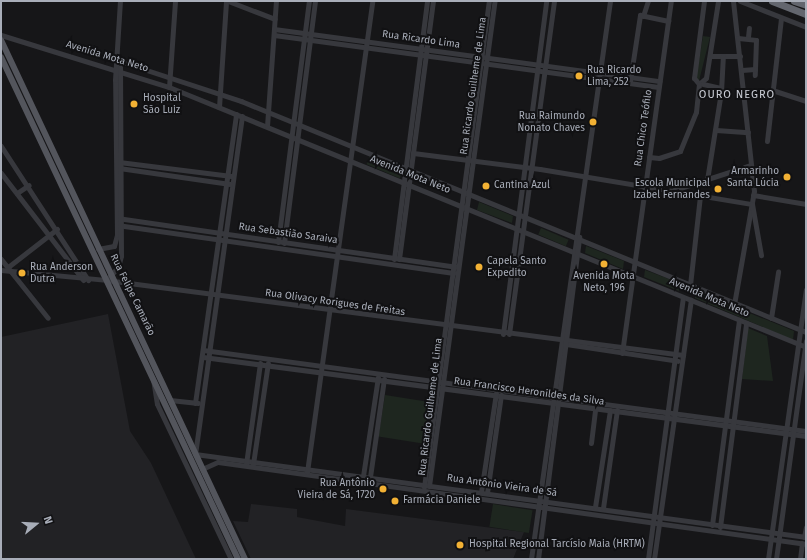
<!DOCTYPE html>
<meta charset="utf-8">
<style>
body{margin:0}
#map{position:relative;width:807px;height:560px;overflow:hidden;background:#161618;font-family:"Fira Sans",sans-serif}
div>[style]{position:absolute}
.built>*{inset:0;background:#222225}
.green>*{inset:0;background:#1e261f;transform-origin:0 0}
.minor>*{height:5px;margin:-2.5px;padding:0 2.5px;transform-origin:2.5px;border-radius:2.5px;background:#37383d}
.major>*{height:6px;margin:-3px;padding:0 3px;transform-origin:3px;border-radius:3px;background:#53555c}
.highway>*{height:7px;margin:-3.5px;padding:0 3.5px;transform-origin:3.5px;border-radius:3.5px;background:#63666e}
.dots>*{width:11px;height:11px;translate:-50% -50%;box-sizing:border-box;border:2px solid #111113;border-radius:50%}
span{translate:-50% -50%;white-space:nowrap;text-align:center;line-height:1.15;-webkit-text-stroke:4px #111113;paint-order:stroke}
.street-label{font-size:10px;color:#a8adb8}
.poi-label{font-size:10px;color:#a8adb8}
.left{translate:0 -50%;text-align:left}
.right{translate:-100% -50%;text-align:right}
.neighbourhood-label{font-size:11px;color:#c9ccd4;letter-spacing:1px}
.frame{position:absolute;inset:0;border:2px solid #a8adb8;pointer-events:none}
.north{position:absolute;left:16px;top:504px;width:40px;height:40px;-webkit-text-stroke:3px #111113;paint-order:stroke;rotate:72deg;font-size:11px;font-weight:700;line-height:16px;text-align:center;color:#a8adb8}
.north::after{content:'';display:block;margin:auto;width:14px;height:18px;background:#a8adb8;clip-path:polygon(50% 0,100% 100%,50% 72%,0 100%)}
</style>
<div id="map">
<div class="built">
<i style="clip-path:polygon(108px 314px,130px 431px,151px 463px,196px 559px,1px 559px,1px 337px)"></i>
<i style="clip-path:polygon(251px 504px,297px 509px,297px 517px,345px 526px,346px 509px,524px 532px,513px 559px,251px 559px,233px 521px,248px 522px)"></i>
</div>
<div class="green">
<i style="clip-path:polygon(703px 36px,710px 37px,699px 81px,696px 79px)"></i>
<i style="left:370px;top:156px;width:36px;height:9px;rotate:23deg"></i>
<i style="clip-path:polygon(479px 202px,513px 216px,512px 223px,477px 210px)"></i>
<i style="left:541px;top:228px;width:30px;height:7px;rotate:23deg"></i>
<i style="clip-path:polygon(586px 246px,624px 261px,623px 269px,585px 253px)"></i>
<i style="clip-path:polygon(645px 270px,680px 283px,679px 291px,644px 277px)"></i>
<i style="clip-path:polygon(695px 291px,794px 331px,793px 340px,695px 298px)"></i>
<i style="clip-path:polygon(748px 328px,767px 336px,773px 381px,742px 379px)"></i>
<i style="left:385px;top:395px;width:45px;height:42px;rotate:9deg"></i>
<i style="left:493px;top:504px;width:40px;height:23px;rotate:9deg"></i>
</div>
<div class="minor">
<i style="left:228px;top:1px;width:50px;rotate:21deg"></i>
<i style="left:704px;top:1px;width:78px;rotate:97.4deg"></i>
<i style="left:694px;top:78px;width:8px;rotate:50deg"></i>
<i style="left:699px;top:84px;width:9px;rotate:-41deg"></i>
<i style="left:706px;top:78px;width:78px;rotate:-81.1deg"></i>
<i style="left:733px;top:1px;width:191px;rotate:83.7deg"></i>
<i style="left:754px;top:191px;width:115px;rotate:100deg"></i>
<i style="left:740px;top:1px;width:71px;rotate:21.5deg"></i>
<i style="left:643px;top:16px;width:16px;rotate:-72deg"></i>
<i style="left:274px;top:29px;width:389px;rotate:7.7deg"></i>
<i style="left:1px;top:35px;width:176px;rotate:17.2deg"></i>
<i style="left:169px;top:87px;width:688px;rotate:22.2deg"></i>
<i style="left:274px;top:35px;width:388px;rotate:7.7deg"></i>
<i style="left:748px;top:37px;width:9px;rotate:-84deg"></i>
<i style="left:738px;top:38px;width:18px;rotate:6deg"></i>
<i style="left:756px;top:40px;width:35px;rotate:92deg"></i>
<i style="left:711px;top:56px;width:29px"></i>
<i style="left:116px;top:60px;width:132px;rotate:18.2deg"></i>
<i style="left:241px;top:101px;width:610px;rotate:22.24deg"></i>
<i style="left:742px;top:70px;width:13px;rotate:-4deg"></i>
<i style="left:630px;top:81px;width:67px;rotate:-81.4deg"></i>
<i style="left:640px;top:15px;width:29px;rotate:12deg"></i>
<i style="left:703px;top:84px;width:18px;rotate:13deg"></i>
<i style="left:169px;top:87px;width:86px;rotate:-86deg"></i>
<i style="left:772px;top:90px;width:36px;rotate:18deg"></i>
<i style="left:219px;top:107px;width:106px;rotate:-86.2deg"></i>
<i style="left:242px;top:116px;width:341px;rotate:97.9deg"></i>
<i style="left:195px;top:454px;width:617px;rotate:7.74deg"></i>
<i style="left:267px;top:126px;width:125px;rotate:-85.9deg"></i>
<i style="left:716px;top:130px;width:32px;rotate:4deg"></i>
<i style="left:767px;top:141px;width:124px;rotate:-83.5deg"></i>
<i style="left:1px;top:146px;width:160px;rotate:57deg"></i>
<i style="left:413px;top:153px;width:128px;rotate:7.2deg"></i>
<i style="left:540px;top:169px;width:215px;rotate:9.4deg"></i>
<i style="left:649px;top:157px;width:10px;rotate:6deg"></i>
<i style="left:659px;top:158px;width:22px;rotate:-18deg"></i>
<i style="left:680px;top:151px;width:42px;rotate:-67.7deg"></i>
<i style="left:696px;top:112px;width:28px;rotate:-84deg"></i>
<i style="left:119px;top:162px;width:113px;rotate:7.1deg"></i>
<i style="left:119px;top:168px;width:112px;rotate:8.2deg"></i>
<i style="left:1px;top:173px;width:135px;rotate:52.5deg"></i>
<i style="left:707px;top:180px;width:89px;rotate:-81deg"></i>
<i style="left:721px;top:92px;width:36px;rotate:-87deg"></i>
<i style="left:674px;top:190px;width:81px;rotate:-18deg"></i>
<i style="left:17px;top:193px;width:14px;rotate:-34deg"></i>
<i style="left:753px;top:195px;width:54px;rotate:9.6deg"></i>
<i style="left:752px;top:204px;width:52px;rotate:80deg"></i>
<i style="left:117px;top:218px;width:342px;rotate:8.2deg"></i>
<i style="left:117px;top:225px;width:340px;rotate:8.1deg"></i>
<i style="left:278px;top:242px;width:243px;rotate:-82.7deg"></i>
<i style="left:284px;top:243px;width:244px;rotate:-82.7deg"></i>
<i style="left:98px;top:249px;width:16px;rotate:-11deg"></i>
<i style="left:114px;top:246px;width:11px;rotate:-75deg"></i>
<i style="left:117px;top:235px;width:155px;rotate:-90.7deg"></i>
<i style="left:115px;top:80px;width:79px;rotate:-86.4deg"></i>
<i style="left:1px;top:259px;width:75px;rotate:51.5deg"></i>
<i style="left:394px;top:259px;width:260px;rotate:-82.7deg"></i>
<i style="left:399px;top:259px;width:260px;rotate:-82.5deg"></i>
<i style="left:8px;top:267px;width:62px;rotate:-37.8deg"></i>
<i style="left:1px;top:270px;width:105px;rotate:5.4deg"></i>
<i style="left:106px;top:280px;width:582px;rotate:7.41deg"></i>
<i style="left:109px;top:277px;width:13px;rotate:-48deg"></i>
<i style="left:118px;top:267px;width:11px;rotate:-75deg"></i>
<i style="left:121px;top:256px;width:189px;rotate:-90.3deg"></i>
<i style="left:690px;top:285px;width:90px;rotate:-83.6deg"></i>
<i style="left:771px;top:318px;width:47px;rotate:-81.3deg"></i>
<i style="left:503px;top:334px;width:336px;rotate:-82.6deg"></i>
<i style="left:509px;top:334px;width:336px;rotate:-82.3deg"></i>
<i style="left:566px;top:344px;width:113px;rotate:8.6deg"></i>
<i style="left:203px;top:350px;width:608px;rotate:7.65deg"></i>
<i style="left:622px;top:353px;width:355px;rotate:-82.1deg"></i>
<i style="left:203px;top:357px;width:608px;rotate:7.46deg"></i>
<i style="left:153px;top:379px;width:25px;rotate:81deg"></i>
<i style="left:157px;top:404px;width:172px;rotate:64.5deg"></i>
<i style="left:170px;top:400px;width:28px;rotate:6deg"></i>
<i style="left:195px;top:403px;width:292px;rotate:-81.9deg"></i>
<i style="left:591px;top:443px;width:33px;rotate:-83deg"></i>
<i style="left:246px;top:464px;width:102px;rotate:-82.1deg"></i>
<i style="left:253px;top:464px;width:102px;rotate:-81.6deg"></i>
<i style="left:202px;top:469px;width:17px;rotate:-24deg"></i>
<i style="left:218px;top:462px;width:594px;rotate:7.94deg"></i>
<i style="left:307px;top:472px;width:475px;rotate:-82.1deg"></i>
<i style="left:363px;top:476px;width:100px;rotate:-81.4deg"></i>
<i style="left:370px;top:477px;width:99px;rotate:-81.9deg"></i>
<i style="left:429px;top:486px;width:489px;rotate:-82.3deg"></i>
<i style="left:424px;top:487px;width:490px;rotate:-82.4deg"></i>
<i style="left:481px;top:492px;width:100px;rotate:-81.4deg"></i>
<i style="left:487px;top:493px;width:99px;rotate:-81.9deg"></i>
<i style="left:595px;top:507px;width:98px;rotate:-81.2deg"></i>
<i style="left:603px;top:508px;width:99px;rotate:-81.9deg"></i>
<i style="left:712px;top:525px;width:207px;rotate:-82.5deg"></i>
<i style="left:720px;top:527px;width:206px;rotate:-82.7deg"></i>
<i style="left:804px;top:537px;width:10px;rotate:-79deg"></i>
<i style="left:531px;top:559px;width:564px;rotate:-81.94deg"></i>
<i style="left:538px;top:559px;width:325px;rotate:-82.7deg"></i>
<i style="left:648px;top:559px;width:264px;rotate:-82.4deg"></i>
<i style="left:654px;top:559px;width:262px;rotate:-81.9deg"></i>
<i style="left:768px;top:559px;width:272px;rotate:-82deg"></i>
<i style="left:776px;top:559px;width:220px;rotate:-82.2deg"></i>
<i style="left:800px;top:559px;width:16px;rotate:-83deg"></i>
</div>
<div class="major">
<i style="left:1px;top:40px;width:573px;rotate:64.82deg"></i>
<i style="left:1px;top:57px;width:555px;rotate:64.73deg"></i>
</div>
<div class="highway">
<i style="left:772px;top:1px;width:36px;rotate:21deg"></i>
<i style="left:794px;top:1px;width:13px;rotate:18deg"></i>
</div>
<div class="dots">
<i style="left:579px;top:76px;background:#f2b134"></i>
<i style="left:134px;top:104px;background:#f2b134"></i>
<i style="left:593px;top:122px;background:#f2b134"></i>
<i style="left:787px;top:177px;background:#f2b134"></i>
<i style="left:486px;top:186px;background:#f2b134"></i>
<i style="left:718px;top:189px;background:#f2b134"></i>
<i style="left:604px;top:264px;background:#f2b134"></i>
<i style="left:479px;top:267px;background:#f2b134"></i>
<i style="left:22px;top:273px;background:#f2b134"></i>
<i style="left:383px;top:489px;background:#f2b134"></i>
<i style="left:395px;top:501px;background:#f2b134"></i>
<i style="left:460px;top:545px;background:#f2b134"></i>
</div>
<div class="street-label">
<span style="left:421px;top:40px;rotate:8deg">Rua Ricardo Lima</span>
<span style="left:107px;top:57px;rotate:17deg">Avenida Mota Neto</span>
<span style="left:474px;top:86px;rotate:-82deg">Rua Ricardo Guilheme de Lima</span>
<span style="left:644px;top:128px;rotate:-82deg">Rua Chico Teófilo</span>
<span style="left:410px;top:175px;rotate:22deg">Avenida Mota Neto</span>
<span style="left:288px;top:234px;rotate:8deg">Rua Sebastião Saraiva</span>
<span style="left:132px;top:295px;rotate:64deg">Rua Felipe Camarão</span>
<span style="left:709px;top:298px;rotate:23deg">Avenida Mota Neto</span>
<span style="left:335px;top:303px;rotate:8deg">Rua Olivacy Rorigues de Freitas</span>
<span style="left:529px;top:392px;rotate:8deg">Rua Francisco Heronildes da Silva</span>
<span style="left:431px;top:407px;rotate:-83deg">Rua Ricardo Guilheme de Lima</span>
<span style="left:502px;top:486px;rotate:8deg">Rua Antônio Vieira de Sá</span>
</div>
<div class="poi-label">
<span class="left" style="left:587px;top:76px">Rua Ricardo<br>Lima, 252</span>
<span class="left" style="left:143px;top:104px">Hospital<br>São Luiz</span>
<span class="right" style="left:585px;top:122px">Rua Raimundo<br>Nonato Chaves</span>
<span class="right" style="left:779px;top:177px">Armarinho<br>Santa Lúcia</span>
<span class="right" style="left:710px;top:189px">Escola Municipal<br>Izabel Fernandes</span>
<span class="left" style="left:494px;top:186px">Cantina Azul</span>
<span class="left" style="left:487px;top:267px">Capela Santo<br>Expedito</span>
<span class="left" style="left:30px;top:273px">Rua Anderson<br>Dutra</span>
<span style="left:604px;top:282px">Avenida Mota<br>Neto, 196</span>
<span class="right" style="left:375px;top:489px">Rua Antônio<br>Vieira de Sá, 1720</span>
<span class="left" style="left:403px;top:501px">Farmácia Daniele</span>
<span class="left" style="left:469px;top:545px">Hospital Regional Tarcísio Maia (HRTM)</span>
</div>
<div class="neighbourhood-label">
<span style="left:737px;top:95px">OURO NEGRO</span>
</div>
<div class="frame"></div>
<div class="north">N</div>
</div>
